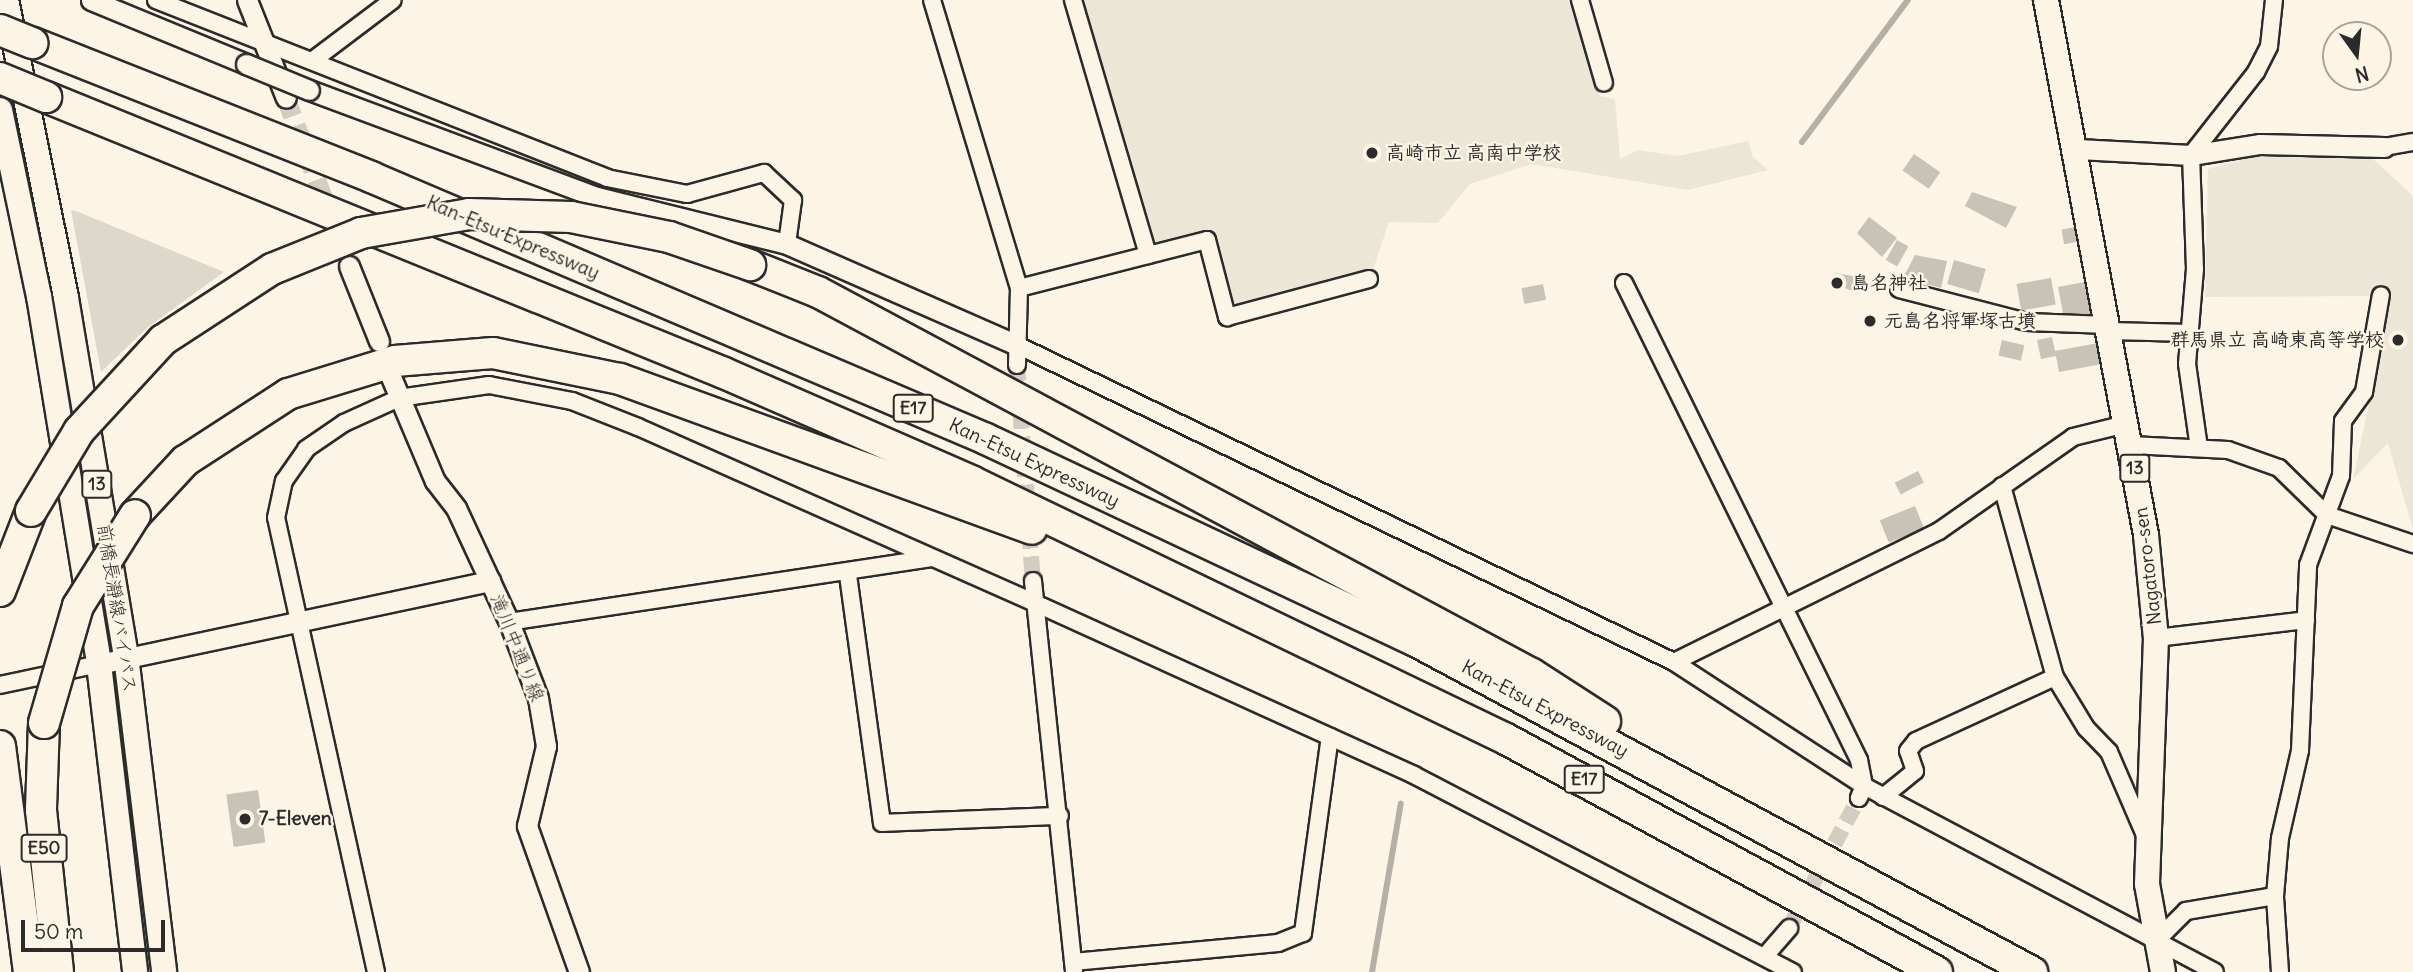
<!DOCTYPE html>
<meta charset="utf-8">
<style>
body{margin:0}
#map{position:relative;width:2413px;height:972px;overflow:hidden;background:#fcf5e5;font-family:Delius,"Klee One",sans-serif}
div>[style]{position:absolute}
.built>*{inset:0;background:#ece6d7}
.green>*{inset:0;background:#ded8ca}
.stream>*{height:6px;margin:-3px;padding:0 3px;transform-origin:3px;border-radius:3px;background:#b4b0a5}
.building>*{inset:0;background:#c8c3b7;transform-origin:0 0}
.minor-tunnel>*{height:16px;margin-top:-8px;transform-origin:0;background:repeating-linear-gradient(90deg,#d2cdc0 0 16px,transparent 0 24px)}
.tertiary-tunnel>*{height:19px;margin-top:-9.5px;transform-origin:0;background:repeating-linear-gradient(90deg,#d2cdc0 0 19px,transparent 0 29px)}
.roads{filter:drop-shadow(2px 0 #2b2b2b) drop-shadow(-2px 0 #2b2b2b) drop-shadow(0 2px #2b2b2b) drop-shadow(0 -2px #2b2b2b)}
.minor>*{height:16px;margin:-8px;padding:0 8px;transform-origin:8px;border-radius:8px;background:#fcf5e5}
.tertiary>*{height:19px;margin:-9.5px;padding:0 9.5px;transform-origin:9.5px;border-radius:9.5px;background:#fcf5e5}
.primary>*{height:24px;margin:-12px;padding:0 12px;transform-origin:12px;border-radius:12px;background:#fcf5e5}
.motorway>*{height:30px;margin:-15px;padding:0 15px;transform-origin:15px;border-radius:15px;background:#fcf5e5}
.bridges{filter:drop-shadow(2px 0 #2b2b2b) drop-shadow(-2px 0 #2b2b2b) drop-shadow(0 2px #2b2b2b) drop-shadow(0 -2px #2b2b2b)}
.tertiary-bridge>*{height:19px;margin:-9.5px;padding:0 9.5px;transform-origin:9.5px;border-radius:9.5px;background:#fcf5e5}
.motorway-bridge>*{height:30px;margin:-15px;padding:0 15px;transform-origin:15px;border-radius:15px;background:#fcf5e5}
.dots>*{width:19px;height:19px;translate:-50% -50%;box-sizing:border-box;border:4px solid #fcf5e5;border-radius:50%}
span{translate:-50% -50%;white-space:nowrap;text-align:center;line-height:1.15;-webkit-text-stroke:5px #fcf5e5;paint-order:stroke}
.shield-label span{padding:2px 5px;background:#fcf5e5;border:2px solid;border-radius:5px;-webkit-text-stroke-width:0}
.shield-label{font-size:18px;color:#2b2b2b;font-weight:700}
.poi-label{font-size:19px;color:#2b2b2b;font-weight:700}
.left{translate:0 -50%;text-align:left}
.right{translate:-100% -50%;text-align:right}
.street-label{font-size:19px;color:#2b2b2b}
.north{position:absolute;left:2322px;top:21px;width:70px;height:70px;box-sizing:border-box;background:#fcf5e5;border:2px solid #a8a49b;border-radius:50%;rotate:165deg;font-size:19px;font-weight:700;line-height:28px;text-align:center;color:#2b2b2b}
.north::after{content:'';display:block;margin:auto;width:24px;height:32px;background:#2b2b2b;clip-path:polygon(50% 0,100% 100%,50% 72%,0 100%)}
.scale{position:absolute;left:21px;top:920px;width:144px;height:32px;box-sizing:border-box;border:4px solid #2b2b2b;border-top:0;padding-left:9px;font-size:21px;line-height:24px;white-space:nowrap;color:#2b2b2b;-webkit-text-stroke:5px #fcf5e5;paint-order:stroke}
</style>
<div id="map">
<div class="built">
<i style="clip-path:polygon(1082px 0,1568px 0,1600px 96px,1615px 99px,1620px 159px,1638px 150px,1678px 156px,1748px 141px,1753px 157px,1768px 170px,1688px 190px,1531px 164px,1470px 184px,1438px 223px,1389px 222px,1373px 270px,1239px 309px,1232px 305px,1212px 231px,1159px 243px,1149px 236px)"></i>
<i style="clip-path:polygon(2254px 157px,2371px 157px,2413px 196px,2413px 530px,2388px 443px,2353px 479px,2392px 296px,2205px 297px,2208px 169px)"></i>
</div>
<div class="green">
<i style="clip-path:polygon(71px 210px,76px 211px,224px 272px,147px 328px,101px 372px)"></i>
</div>
<div class="stream">
<i style="left:1802px;top:142px;width:177px;rotate:-53.3deg"></i>
<i style="left:1372px;top:972px;width:171px;rotate:-80.3deg"></i>
</div>
<div class="building">
<i style="left:1914px;top:154px;width:32px;height:20px;rotate:35deg"></i>
<i style="clip-path:polygon(1972px 192px,2017px 207px,2006px 228px,1965px 206px)"></i>
<i style="clip-path:polygon(1869px 217px,1897px 238px,1882px 257px,1857px 233px)"></i>
<i style="left:2080px;top:226px;width:15px;height:19px;rotate:79deg"></i>
<i style="left:1897px;top:240px;width:13px;height:23px;rotate:29deg"></i>
<i style="clip-path:polygon(1915px 255px,1947px 261px,1941px 288px,1903px 278px)"></i>
<i style="left:1954px;top:260px;width:33px;height:25px;rotate:16deg"></i>
<i style="clip-path:polygon(1835px 273px,1859px 277px,1854px 292px,1832px 282px)"></i>
<i style="left:2051px;top:278px;width:27px;height:35px;rotate:80deg"></i>
<i style="clip-path:polygon(2090px 281px,2097px 319px,2064px 318px,2058px 287px)"></i>
<i style="left:1543px;top:284px;width:16px;height:22px;rotate:79deg"></i>
<i style="clip-path:polygon(2052px 337px,2055px 351px,2098px 343px,2102px 364px,2059px 372px,2056px 356px,2041px 359px,2037px 340px)"></i>
<i style="left:2002px;top:340px;width:23px;height:16px;rotate:13deg"></i>
<i style="left:1918px;top:471px;width:13px;height:26px;rotate:63deg"></i>
<i style="left:1915px;top:506px;width:24px;height:38px;rotate:68deg"></i>
<i style="left:258px;top:790px;width:53px;height:32px;rotate:82deg"></i>
</div>
<div class="minor-tunnel">
<i style="left:1017px;top:365px;width:217px;rotate:85.8deg"></i>
<i style="left:1789px;top:928px;width:148px;rotate:-61.7deg"></i>
</div>
<div class="tertiary-tunnel">
<i style="left:286px;top:98px;width:179px;rotate:69.4deg"></i>
</div>
<div class="roads">
<div class="minor">
<i style="left:156px;top:0;width:485px;rotate:21.5deg"></i>
<i style="left:607px;top:178px;width:82px;rotate:11.3deg"></i>
<i style="left:687px;top:194px;width:80px;rotate:-15.3deg"></i>
<i style="left:764px;top:173px;width:40px;rotate:43deg"></i>
<i style="left:793px;top:200px;width:44px;rotate:97.8deg"></i>
<i style="left:932px;top:0;width:301px;rotate:73.2deg"></i>
<i style="left:1019px;top:288px;width:77px;rotate:91.5deg"></i>
<i style="left:1073px;top:0;width:266px;rotate:73.6deg"></i>
<i style="left:1580px;top:0;width:86px;rotate:73.9deg"></i>
<i style="left:312px;top:61px;width:101px;rotate:-37deg"></i>
<i style="left:2384px;top:147px;width:29px;rotate:-10deg"></i>
<i style="left:1624px;top:283px;width:532px;rotate:63.77deg"></i>
<i style="left:1859px;top:760px;width:26px;rotate:79deg"></i>
<i style="left:1864px;top:786px;width:13px;rotate:113deg"></i>
<i style="left:1019px;top:288px;width:194px;rotate:-14.3deg"></i>
<i style="left:1207px;top:240px;width:80px;rotate:75.4deg"></i>
<i style="left:1227px;top:317px;width:147px;rotate:-15deg"></i>
<i style="left:1899px;top:289px;width:132px;rotate:14.5deg"></i>
<i style="left:2027px;top:322px;width:81px;rotate:2.1deg"></i>
<i style="left:2110px;top:331px;width:80px;rotate:1.4deg"></i>
<i style="left:1017px;top:345px;width:729px;rotate:25.76deg"></i>
<i style="left:1674px;top:662px;width:227px;rotate:33.1deg"></i>
<i style="left:1864px;top:786px;width:397px;rotate:27.9deg"></i>
<i style="left:2131px;top:445px;width:97px;rotate:3deg"></i>
<i style="left:2228px;top:450px;width:54px;rotate:19.4deg"></i>
<i style="left:2279px;top:468px;width:67px;rotate:44.4deg"></i>
<i style="left:2327px;top:515px;width:91px;rotate:18.6deg"></i>
<i style="left:2199px;top:448px;width:85px;rotate:-98.1deg"></i>
<i style="left:2187px;top:364px;width:95px;rotate:-85.2deg"></i>
<i style="left:2195px;top:269px;width:114px;rotate:-92deg"></i>
<i style="left:2191px;top:155px;width:105px;rotate:-51.9deg"></i>
<i style="left:2256px;top:72px;width:29px;rotate:-63deg"></i>
<i style="left:2269px;top:46px;width:46px;rotate:-83.8deg"></i>
<i style="left:2002px;top:486px;width:198px;rotate:74.5deg"></i>
<i style="left:2055px;top:677px;width:60px;rotate:58.7deg"></i>
<i style="left:2086px;top:728px;width:33px;rotate:46deg"></i>
<i style="left:2109px;top:752px;width:88px;rotate:66.6deg"></i>
<i style="left:848px;top:575px;width:250px;rotate:82.2deg"></i>
<i style="left:882px;top:823px;width:178px;rotate:-2.3deg"></i>
<i style="left:1033px;top:581px;width:393px;rotate:84deg"></i>
<i style="left:509px;top:622px;width:426px;rotate:-8.6deg"></i>
<i style="left:2156px;top:638px;width:151px;rotate:-6.8deg"></i>
<i style="left:1674px;top:662px;width:296px;rotate:-26.3deg"></i>
<i style="left:1939px;top:531px;width:164px;rotate:-35deg"></i>
<i style="left:2073px;top:437px;width:55px;rotate:-13.8deg"></i>
<i style="left:0;top:685px;width:101px;rotate:-12deg"></i>
<i style="left:1883px;top:797px;width:41px;rotate:-39.1deg"></i>
<i style="left:1915px;top:771px;width:21px;rotate:-109deg"></i>
<i style="left:1908px;top:751px;width:13px;rotate:-51deg"></i>
<i style="left:1916px;top:741px;width:153px;rotate:-24.7deg"></i>
<i style="left:2155px;top:942px;width:44px;rotate:-45deg"></i>
<i style="left:2186px;top:911px;width:90px;rotate:-9.6deg"></i>
<i style="left:1765px;top:956px;width:37px;rotate:-49deg"></i>
<i style="left:1073px;top:962px;width:206px;rotate:-5.3deg"></i>
<i style="left:1278px;top:943px;width:27px;rotate:-22deg"></i>
<i style="left:1303px;top:933px;width:198px;rotate:-82.2deg"></i>
<i style="left:376px;top:972px;width:465px;rotate:-102.4deg"></i>
<i style="left:276px;top:518px;width:38px;rotate:-78deg"></i>
<i style="left:284px;top:481px;width:39px;rotate:-55deg"></i>
<i style="left:306px;top:449px;width:46px;rotate:-34.4deg"></i>
<i style="left:344px;top:423px;width:60px;rotate:-24.4deg"></i>
<i style="left:399px;top:398px;width:91px;rotate:-8.2deg"></i>
<i style="left:489px;top:385px;width:85px;rotate:10.9deg"></i>
<i style="left:572px;top:401px;width:71px;rotate:21.5deg"></i>
<i style="left:638px;top:427px;width:434px;rotate:23.9deg"></i>
<i style="left:1035px;top:603px;width:416px;rotate:24.4deg"></i>
<i style="left:1414px;top:775px;width:427px;rotate:27.5deg"></i>
<i style="left:2280px;top:972px;width:76px;rotate:-93.8deg"></i>
<i style="left:2275px;top:896px;width:58px;rotate:-85.1deg"></i>
<i style="left:2280px;top:838px;width:89px;rotate:-77.1deg"></i>
<i style="left:2300px;top:751px;width:186px;rotate:-87.5deg"></i>
<i style="left:2308px;top:565px;width:95px;rotate:-69.7deg"></i>
<i style="left:2341px;top:476px;width:55px;rotate:-87.9deg"></i>
<i style="left:2343px;top:421px;width:36px;rotate:-54deg"></i>
<i style="left:2364px;top:392px;width:98px;rotate:-80.1deg"></i>
</div>
<div class="tertiary">
<i style="left:91px;top:0;width:168px;rotate:22.4deg"></i>
<i style="left:247px;top:0;width:105px;rotate:68.3deg"></i>
<i style="left:309px;top:90px;width:307px;rotate:20.4deg"></i>
<i style="left:597px;top:197px;width:196px;rotate:13.9deg"></i>
<i style="left:787px;top:244px;width:251px;rotate:23.7deg"></i>
<i style="left:2078px;top:149px;width:113px;rotate:3deg"></i>
<i style="left:2191px;top:155px;width:70px;rotate:-9.1deg"></i>
<i style="left:2260px;top:144px;width:124px;rotate:1.4deg"></i>
<i style="left:349px;top:266px;width:81px;rotate:68.2deg"></i>
<i style="left:391px;top:377px;width:113px;rotate:67.1deg"></i>
<i style="left:435px;top:481px;width:34px;rotate:52deg"></i>
<i style="left:456px;top:508px;width:126px;rotate:65.1deg"></i>
<i style="left:509px;top:622px;width:81px;rotate:69.1deg"></i>
<i style="left:538px;top:698px;width:49px;rotate:80.5deg"></i>
<i style="left:546px;top:746px;width:82px;rotate:103.4deg"></i>
<i style="left:527px;top:826px;width:155px;rotate:70.4deg"></i>
<i style="left:99px;top:664px;width:400px;rotate:-12deg"></i>
</div>
<div class="primary">
<i style="left:6px;top:0;width:304px;rotate:78.6deg"></i>
<i style="left:66px;top:298px;width:363px;rotate:80.5deg"></i>
<i style="left:126px;top:656px;width:318px;rotate:83.1deg"></i>
<i style="left:2046px;top:0;width:544px;rotate:79.41deg"></i>
<i style="left:2146px;top:535px;width:103px;rotate:84.5deg"></i>
<i style="left:2156px;top:638px;width:246px;rotate:92.1deg"></i>
<i style="left:2147px;top:884px;width:89px;rotate:79.7deg"></i>
<i style="left:0;top:110px;width:190px;rotate:78.2deg"></i>
<i style="left:39px;top:296px;width:373px;rotate:80.7deg"></i>
<i style="left:99px;top:664px;width:310px;rotate:83.3deg"></i>
</div>
<div class="motorway">
<i style="left:33px;top:43px;width:364px;rotate:21.6deg"></i>
<i style="left:371px;top:177px;width:668px;rotate:23.07deg"></i>
<i style="left:986px;top:439px;width:473px;rotate:25.2deg"></i>
<i style="left:1414px;top:640px;width:702px;rotate:28.25deg"></i>
<i style="left:46px;top:97px;width:732px;rotate:22.15deg"></i>
<i style="left:724px;top:373px;width:270px;rotate:23.6deg"></i>
<i style="left:971px;top:481px;width:594px;rotate:25.75deg"></i>
<i style="left:1506px;top:739px;width:490px;rotate:28.4deg"></i>
<i style="left:750px;top:265px;width:73px;rotate:21.7deg"></i>
<i style="left:818px;top:292px;width:810px;rotate:28.15deg"></i>
<i style="left:1532px;top:674px;width:87px;rotate:32.8deg"></i>
<i style="left:135px;top:515px;width:74px;rotate:-47.2deg"></i>
<i style="left:185px;top:461px;width:123px;rotate:-33deg"></i>
<i style="left:288px;top:394px;width:112px;rotate:-17.1deg"></i>
<i style="left:395px;top:361px;width:98px;rotate:-4.7deg"></i>
<i style="left:493px;top:353px;width:130px;rotate:11.6deg"></i>
<i style="left:620px;top:379px;width:438px;rotate:20deg"></i>
<i style="left:0;top:591px;width:86px;rotate:-68.8deg"></i>
<i style="left:44px;top:723px;width:87px;rotate:92deg"></i>
<i style="left:41px;top:810px;width:163px;rotate:84deg"></i>
<i style="left:0;top:746px;width:228px;rotate:82.7deg"></i>
</div>
</div>
<div class="bridges">
<div class="tertiary-bridge">
<i style="left:246px;top:64px;width:68px;rotate:22.4deg"></i>
</div>
<div class="motorway-bridge">
<i style="left:0;top:30px;width:35px;rotate:22deg"></i>
<i style="left:0;top:78px;width:50px;rotate:22.4deg"></i>
<i style="left:31px;top:511px;width:93px;rotate:-59deg"></i>
<i style="left:79px;top:431px;width:124px;rotate:-47.3deg"></i>
<i style="left:163px;top:340px;width:130px;rotate:-33.1deg"></i>
<i style="left:272px;top:269px;width:96px;rotate:-22deg"></i>
<i style="left:361px;top:233px;width:110px;rotate:-10deg"></i>
<i style="left:469px;top:214px;width:102px;rotate:1.7deg"></i>
<i style="left:571px;top:217px;width:100px;rotate:11.5deg"></i>
<i style="left:669px;top:237px;width:86px;rotate:19.1deg"></i>
<i style="left:44px;top:723px;width:122px;rotate:-73.8deg"></i>
<i style="left:78px;top:606px;width:107px;rotate:-57.9deg"></i>
</div>
</div>
<div class="dots">
<i style="left:1372px;top:153px;background:#2b2b2b"></i>
<i style="left:1837px;top:283px;background:#2b2b2b"></i>
<i style="left:1870px;top:321px;background:#2b2b2b"></i>
<i style="left:2398px;top:340px;background:#2b2b2b"></i>
<i style="left:245px;top:819px;background:#2b2b2b"></i>
</div>
<div class="shield-label">
<span style="left:913px;top:408px">E17</span>
<span style="left:2135px;top:468px">13</span>
<span style="left:97px;top:484px">13</span>
<span style="left:1584px;top:779px">E17</span>
<span style="left:44px;top:848px">E50</span>
</div>
<div class="poi-label">
<span class="left" style="left:1386px;top:153px">高崎市立 高南中学校</span>
<span class="left" style="left:1851px;top:283px">島名神社</span>
<span class="left" style="left:1884px;top:321px">元島名将軍塚古墳</span>
<span class="right" style="left:2384px;top:340px">群馬県立 高崎東高等学校</span>
<span class="left" style="left:259px;top:819px">7-Eleven</span>
</div>
<div class="street-label">
<span style="left:513px;top:238px;rotate:23deg">Kan-Etsu Expressway</span>
<span style="left:1034px;top:463px;rotate:25deg">Kan-Etsu Expressway</span>
<span style="left:2148px;top:566px;rotate:-97deg">Nagatoro-sen</span>
<span style="left:117px;top:608px;rotate:81deg">前橋長瀞線バイパス</span>
<span style="left:517px;top:648px;rotate:68deg">滝川中通り線</span>
<span style="left:1545px;top:709px;rotate:28deg">Kan-Etsu Expressway</span>
</div>
<div class="north">N</div>
<div class="scale">50 m</div>
</div>
